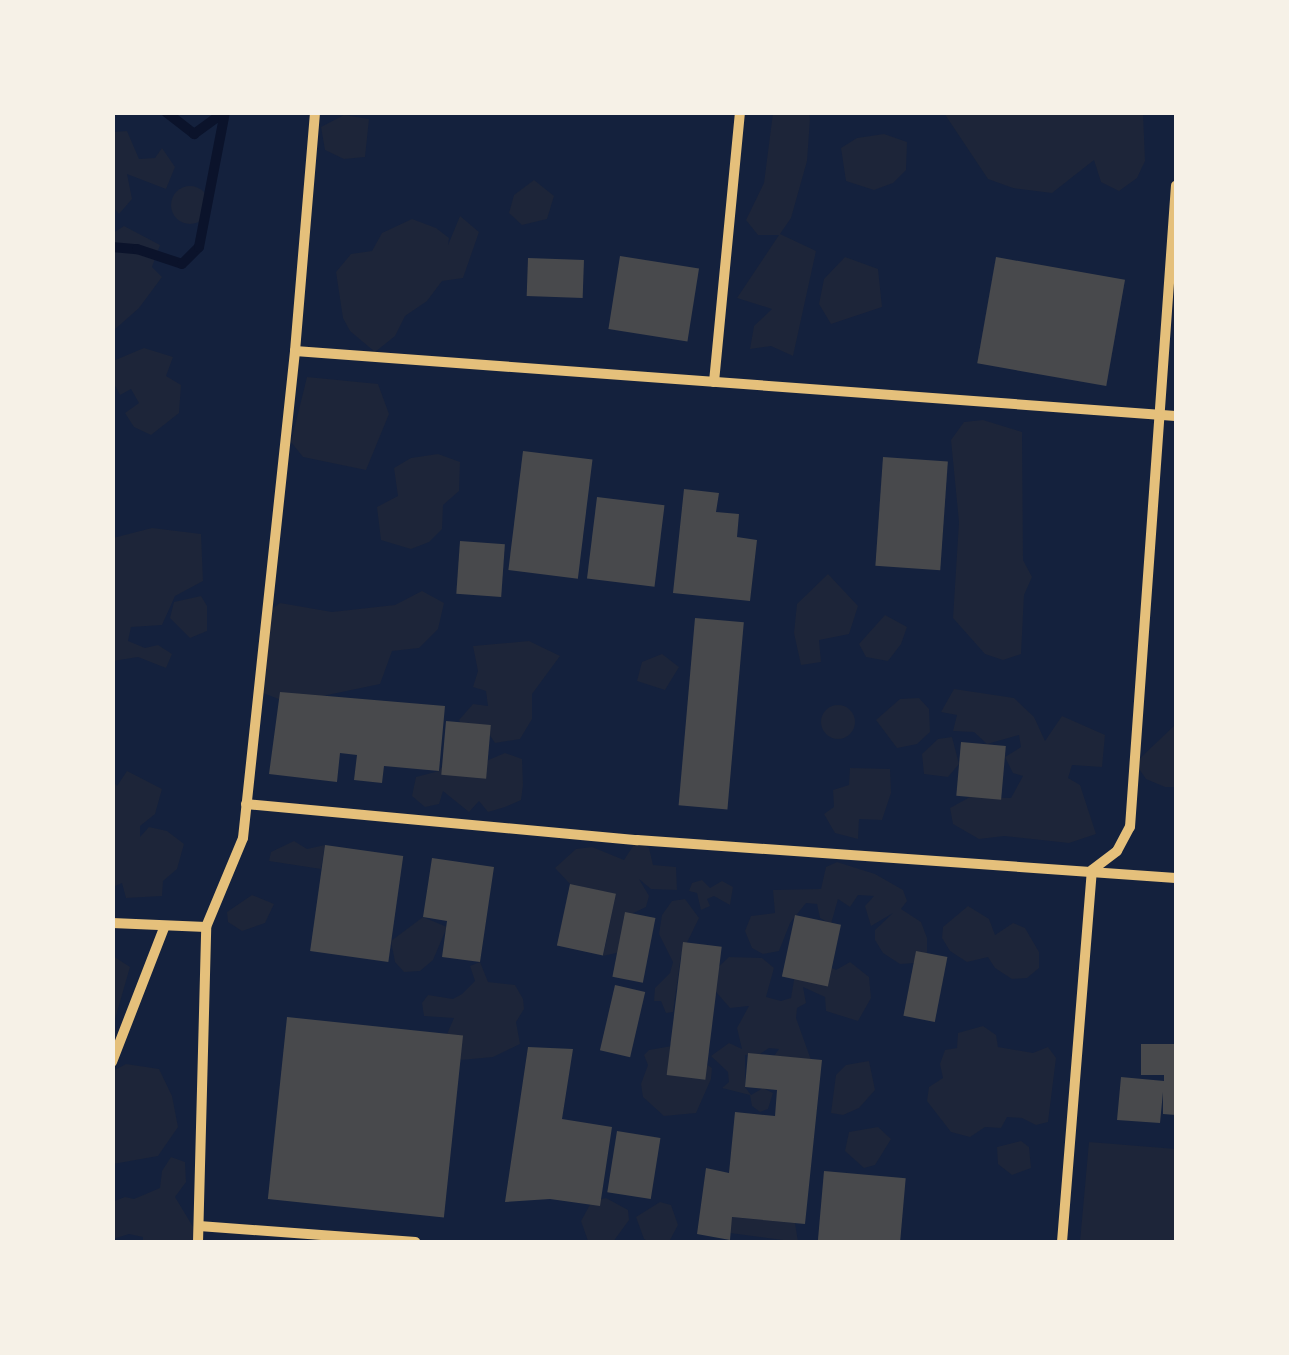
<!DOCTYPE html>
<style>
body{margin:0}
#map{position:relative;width:1289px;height:1355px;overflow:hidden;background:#14213d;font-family:Commissioner,sans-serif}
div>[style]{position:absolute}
.green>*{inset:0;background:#1d2539}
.round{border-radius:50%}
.stream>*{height:10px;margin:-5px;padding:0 5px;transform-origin:5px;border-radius:5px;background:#0b132b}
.building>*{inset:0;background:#48494c;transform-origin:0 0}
.minor>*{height:10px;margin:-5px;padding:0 5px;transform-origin:5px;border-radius:5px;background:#e5c07b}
span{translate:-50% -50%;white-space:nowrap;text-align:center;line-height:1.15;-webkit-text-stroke:9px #f6f1e7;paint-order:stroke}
.frame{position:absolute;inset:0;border:115px solid #f6f1e7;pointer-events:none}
</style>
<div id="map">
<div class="green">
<i style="clip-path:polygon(773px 113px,809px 113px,810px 119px,807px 161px,791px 218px,780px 234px,816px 251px,793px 356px,771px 346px,750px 349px,754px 326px,772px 309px,737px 298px,779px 235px,758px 235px,746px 220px,764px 183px)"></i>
<i style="clip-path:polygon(944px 113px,1143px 113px,1145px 161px,1137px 178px,1119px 191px,1101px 182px,1094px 160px,1052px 193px,1013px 188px,988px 179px)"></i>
<i style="clip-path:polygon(344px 115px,369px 119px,365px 157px,344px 159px,325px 150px,321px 127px)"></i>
<i style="clip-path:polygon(127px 131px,139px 159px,155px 158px,162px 148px,175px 167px,166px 189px,127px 174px,132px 199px,119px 214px,113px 207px,113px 132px)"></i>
<i style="clip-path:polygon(884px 134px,907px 142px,906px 170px,893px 183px,874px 190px,846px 181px,841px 148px,857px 138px)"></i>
<i style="clip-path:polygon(534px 180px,554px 196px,547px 219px,522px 225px,509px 213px,514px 195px)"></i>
<i class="round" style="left:171px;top:186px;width:38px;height:38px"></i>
<i style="clip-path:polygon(460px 216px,479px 232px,463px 278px,442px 281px,427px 301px,405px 316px,395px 336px,375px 352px,350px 331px,343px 318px,336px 272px,351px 254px,372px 251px,382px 233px,412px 219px,436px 228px,449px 238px,448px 245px)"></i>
<i style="clip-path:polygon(124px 226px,160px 245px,152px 267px,162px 277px,139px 308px,113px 331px,113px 233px)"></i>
<i style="clip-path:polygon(845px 257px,878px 269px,882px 307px,831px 324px,819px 304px,824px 279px)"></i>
<i style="clip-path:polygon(144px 348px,173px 357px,166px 376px,181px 385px,179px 413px,151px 435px,134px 427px,125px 413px,139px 403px,131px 389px,120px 395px,113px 382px,113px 361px)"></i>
<i style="clip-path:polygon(307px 377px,378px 384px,389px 414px,366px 470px,303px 457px,291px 442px)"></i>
<i style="clip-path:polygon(983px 420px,1022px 432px,1023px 560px,1032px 577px,1024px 595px,1021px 654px,1003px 660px,985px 654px,953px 618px,959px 522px,951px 440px,964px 422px)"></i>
<i style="clip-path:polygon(438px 454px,460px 462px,459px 491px,443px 505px,442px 529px,429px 542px,411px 549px,381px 540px,377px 507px,398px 496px,394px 468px,411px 458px)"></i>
<i style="clip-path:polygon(152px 528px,201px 534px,203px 581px,175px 596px,162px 625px,131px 627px,128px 641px,145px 648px,158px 645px,172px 654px,166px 668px,138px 657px,113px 661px,113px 538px)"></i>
<i style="clip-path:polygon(828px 574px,858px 606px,849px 634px,819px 640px,821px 662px,801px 665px,794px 633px,797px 604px)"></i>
<i style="clip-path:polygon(422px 591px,444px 603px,438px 629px,419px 648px,392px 651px,380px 684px,289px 703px,263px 693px,256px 662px,260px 632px,264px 615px,280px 603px,332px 612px,395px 605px)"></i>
<i style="clip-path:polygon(201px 596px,207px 606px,207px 631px,190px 638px,170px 618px,174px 602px)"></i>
<i style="clip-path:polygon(885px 615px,907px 627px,901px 644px,888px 661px,866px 657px,859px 644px)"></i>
<i style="clip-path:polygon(529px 641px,560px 656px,532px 694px,532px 719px,520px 739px,495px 743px,487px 731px,466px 735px,459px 720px,473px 704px,488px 706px,486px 691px,473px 687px,478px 671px,473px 646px)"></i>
<i style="clip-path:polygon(662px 654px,679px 667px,665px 690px,637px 681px,642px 662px)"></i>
<i style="clip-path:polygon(954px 689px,1014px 698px,1034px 717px,1045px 741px,1062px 716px,1105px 735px,1102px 767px,1072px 765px,1068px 778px,1080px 785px,1096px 834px,1069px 843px,1004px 836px,979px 839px,953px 824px,950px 808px,970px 797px,1011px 798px,1023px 776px,1013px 773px,1005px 757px,1021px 747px,1019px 735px,987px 744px,974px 732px,953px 731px,957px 715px,941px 712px)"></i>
<i style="clip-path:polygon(919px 698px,929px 709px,930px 732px,917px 744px,897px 748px,876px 720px,900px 699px)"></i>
<i class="round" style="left:821px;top:705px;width:34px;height:34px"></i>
<i style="clip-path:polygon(1176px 724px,1176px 787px,1165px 787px,1146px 779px,1135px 763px)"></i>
<i style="clip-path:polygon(952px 737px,959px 764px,948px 777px,924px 774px,922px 754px,938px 739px)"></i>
<i style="clip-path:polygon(505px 753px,522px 759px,523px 785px,521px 800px,505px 807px,488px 812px,479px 801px,469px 812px,443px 791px,439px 804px,425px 807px,412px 796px,416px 777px,439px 771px,449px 756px,472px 767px)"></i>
<i style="clip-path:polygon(850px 768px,890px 769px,891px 793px,882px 820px,859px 819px,858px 839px,835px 833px,824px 814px,834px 807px,833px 790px,849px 785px)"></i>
<i style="clip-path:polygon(127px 771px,162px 789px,155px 814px,140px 826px,140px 837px,149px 827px,167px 831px,184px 844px,177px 869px,163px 881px,162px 896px,126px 898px,122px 883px,113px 887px,113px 781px,117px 786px)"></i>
<i style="clip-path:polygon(637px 840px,649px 848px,653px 865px,676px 867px,677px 890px,651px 889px,639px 879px,649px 896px,646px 907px,623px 918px,625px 951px,603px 956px,616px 894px,570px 884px,555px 868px,576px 849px,592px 847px,624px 860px)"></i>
<i style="clip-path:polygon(294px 841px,307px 849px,325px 845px,321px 869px,269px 861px,271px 852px)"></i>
<i style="clip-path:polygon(837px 862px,875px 874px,903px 890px,907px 901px,901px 909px,921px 922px,927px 938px,927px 954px,915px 963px,900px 964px,883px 953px,875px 940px,875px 930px,893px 913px,871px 926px,865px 906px,874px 896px,858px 895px,850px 907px,838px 899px,831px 924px,820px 918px,817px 904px,806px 903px,790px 923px,779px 951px,763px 954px,752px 948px,745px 931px,751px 916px,775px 913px,773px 890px,821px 889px,826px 867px)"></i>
<i style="clip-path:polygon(702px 880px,710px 888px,722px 881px,733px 887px,730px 905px,714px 896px,707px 899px,710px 906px,701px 910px,697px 893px,689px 891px,692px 883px)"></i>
<i style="clip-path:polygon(252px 895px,274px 904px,265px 923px,242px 931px,228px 922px,227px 912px)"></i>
<i style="clip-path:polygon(685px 899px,699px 918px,681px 955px,673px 1012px,666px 1013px,661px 1001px,654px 1001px,655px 988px,670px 973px,673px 962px,659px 934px,662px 915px,672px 901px)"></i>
<i style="clip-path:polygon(968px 906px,989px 919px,995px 935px,1013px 923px,1025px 928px,1039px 952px,1039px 968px,1027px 978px,1012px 979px,995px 968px,988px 957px,967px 962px,950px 951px,942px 938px,943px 927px)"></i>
<i style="clip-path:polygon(423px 917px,447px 927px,433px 960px,420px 971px,404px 972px,395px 962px,391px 941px)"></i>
<i style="clip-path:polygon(113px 956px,130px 967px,113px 1026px)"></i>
<i style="clip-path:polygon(729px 957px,762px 958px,774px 968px,766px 997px,781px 1001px,791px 998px,796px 968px,824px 964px,836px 970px,850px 962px,869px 977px,871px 998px,858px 1021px,826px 1011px,825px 997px,803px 987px,806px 1003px,797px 1008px,796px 1018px,811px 1060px,774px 1056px,779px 1049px,769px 1048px,760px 1054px,745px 1055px,745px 1087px,751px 1095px,763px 1088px,773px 1093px,768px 1109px,760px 1112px,752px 1106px,750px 1095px,722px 1088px,729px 1082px,728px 1072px,711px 1056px,729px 1043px,742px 1049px,737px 1028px,749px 1006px,730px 1008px,716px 992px,716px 969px)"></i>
<i style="clip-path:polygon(480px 962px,488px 982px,515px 985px,523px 999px,524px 1009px,516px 1022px,520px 1044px,493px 1057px,461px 1060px,447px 1034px,454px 1018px,424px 1016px,422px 1003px,428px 995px,453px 999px,462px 994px,475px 981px,470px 966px)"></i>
<i style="clip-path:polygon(983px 1026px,996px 1035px,998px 1047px,1033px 1053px,1048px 1047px,1056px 1058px,1048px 1122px,1036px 1125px,1022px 1118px,1007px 1117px,1001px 1128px,985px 1127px,970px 1137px,951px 1132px,927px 1101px,929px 1087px,943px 1078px,940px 1064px,945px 1050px,957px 1048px,958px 1033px)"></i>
<i style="clip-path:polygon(678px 1045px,712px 1068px,711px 1079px,696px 1113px,664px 1116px,643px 1097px,641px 1084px,648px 1065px,644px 1055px,649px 1050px)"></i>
<i style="clip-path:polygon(869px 1061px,875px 1090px,859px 1108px,843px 1115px,831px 1113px,836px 1075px,846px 1065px)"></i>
<i style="clip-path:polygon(126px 1064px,159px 1069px,172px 1096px,178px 1127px,158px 1156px,113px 1164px,113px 1071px)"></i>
<i style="clip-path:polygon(878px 1127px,891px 1139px,875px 1165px,864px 1168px,845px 1151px,849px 1132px)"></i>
<i style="clip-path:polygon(1021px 1141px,1029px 1147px,1031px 1168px,1012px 1175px,998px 1164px,997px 1147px)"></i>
<i style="clip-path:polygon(1089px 1142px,1176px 1149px,1176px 1242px,1080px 1242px)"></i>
<i style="clip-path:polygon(171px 1157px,185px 1162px,186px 1182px,175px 1197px,198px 1235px,197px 1242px,143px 1242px,143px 1237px,129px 1234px,113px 1239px,112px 1202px,125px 1197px,134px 1199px,160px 1188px,162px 1171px)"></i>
<i style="clip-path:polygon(606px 1198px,628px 1210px,629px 1220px,613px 1242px,588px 1241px,581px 1221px,592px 1201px)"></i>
<i style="clip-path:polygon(660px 1202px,671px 1205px,678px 1225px,670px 1240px,650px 1242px,644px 1239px,636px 1217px)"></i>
<i style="clip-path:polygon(731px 1217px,795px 1223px,798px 1242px,730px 1233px)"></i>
</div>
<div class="stream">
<i style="left:166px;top:112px;width:36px;rotate:38deg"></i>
<i style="left:194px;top:134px;width:37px;rotate:-36deg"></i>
<i style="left:112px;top:247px;width:25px;rotate:5deg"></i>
<i style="left:137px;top:249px;width:47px;rotate:18.4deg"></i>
<i style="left:182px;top:264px;width:24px;rotate:-45deg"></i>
<i style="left:199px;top:247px;width:137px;rotate:-79.1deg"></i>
</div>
<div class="building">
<i style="left:620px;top:256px;width:80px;height:74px;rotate:9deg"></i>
<i style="left:996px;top:257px;width:131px;height:108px;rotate:10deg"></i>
<i style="left:528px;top:258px;width:56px;height:38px;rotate:2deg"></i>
<i style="left:523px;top:451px;width:70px;height:120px;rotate:7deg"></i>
<i style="left:883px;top:457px;width:65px;height:109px;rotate:4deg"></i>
<i style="clip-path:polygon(684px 489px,719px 493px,716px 512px,739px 514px,737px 537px,757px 540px,750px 601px,673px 593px)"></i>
<i style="left:597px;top:497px;width:68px;height:82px;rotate:7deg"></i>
<i style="left:460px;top:541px;width:45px;height:53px;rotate:4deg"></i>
<i style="left:695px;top:618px;width:49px;height:188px;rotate:5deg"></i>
<i style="clip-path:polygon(280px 692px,445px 706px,439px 771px,384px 766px,382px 783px,354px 780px,357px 755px,340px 753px,337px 782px,269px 774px)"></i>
<i style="left:446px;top:721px;width:45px;height:54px;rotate:5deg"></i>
<i style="left:961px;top:742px;width:45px;height:54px;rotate:5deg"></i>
<i style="left:325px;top:845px;width:79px;height:107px;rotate:8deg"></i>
<i style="clip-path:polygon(432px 858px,494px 867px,480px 962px,442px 957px,447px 921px,423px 917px)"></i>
<i style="left:570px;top:884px;width:47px;height:63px;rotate:12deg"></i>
<i style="left:625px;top:912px;width:31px;height:66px;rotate:11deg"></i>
<i style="left:795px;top:915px;width:47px;height:63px;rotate:12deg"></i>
<i style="left:683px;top:942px;width:39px;height:134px;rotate:7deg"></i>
<i style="left:916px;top:951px;width:32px;height:66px;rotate:11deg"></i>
<i style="left:615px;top:985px;width:31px;height:67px;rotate:13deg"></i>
<i style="left:287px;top:1017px;width:177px;height:183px;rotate:6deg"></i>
<i style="clip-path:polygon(1141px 1044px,1176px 1044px,1176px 1115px,1163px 1114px,1163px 1092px,1160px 1123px,1117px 1120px,1121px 1077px,1164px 1081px,1164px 1075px,1141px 1075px)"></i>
<i style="clip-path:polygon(528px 1047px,573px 1049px,562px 1119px,612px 1127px,600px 1206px,550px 1199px,505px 1202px)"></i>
<i style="clip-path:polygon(748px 1053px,822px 1060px,805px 1224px,732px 1217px,730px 1240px,697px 1234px,706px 1168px,729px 1173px,735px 1112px,775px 1116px,777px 1090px,745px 1087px)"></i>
<i style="left:617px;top:1131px;width:44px;height:62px;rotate:9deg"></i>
<i style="left:824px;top:1171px;width:82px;height:71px;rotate:5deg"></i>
</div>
<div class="minor">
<i style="left:295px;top:351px;width:883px;rotate:4.22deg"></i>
<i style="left:714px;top:382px;width:271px;rotate:-84.5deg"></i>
<i style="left:246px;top:804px;width:393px;rotate:5.3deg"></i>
<i style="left:637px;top:840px;width:540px;rotate:4.03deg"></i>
<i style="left:112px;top:923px;width:94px;rotate:2.4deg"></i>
<i style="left:112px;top:1062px;width:144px;rotate:-68.8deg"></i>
<i style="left:199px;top:1226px;width:217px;rotate:4.2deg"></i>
<i style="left:198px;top:1242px;width:315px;rotate:-88.5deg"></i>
<i style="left:206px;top:927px;width:96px;rotate:-67.4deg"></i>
<i style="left:243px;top:838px;width:490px;rotate:-83.9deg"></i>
<i style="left:295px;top:351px;width:240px;rotate:-85.2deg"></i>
<i style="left:1062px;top:1242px;width:373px;rotate:-85.4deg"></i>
<i style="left:1092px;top:870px;width:31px;rotate:-37deg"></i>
<i style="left:1117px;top:851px;width:27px;rotate:-62deg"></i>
<i style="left:1130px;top:827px;width:643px;rotate:-85.9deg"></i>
</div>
<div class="frame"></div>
</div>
